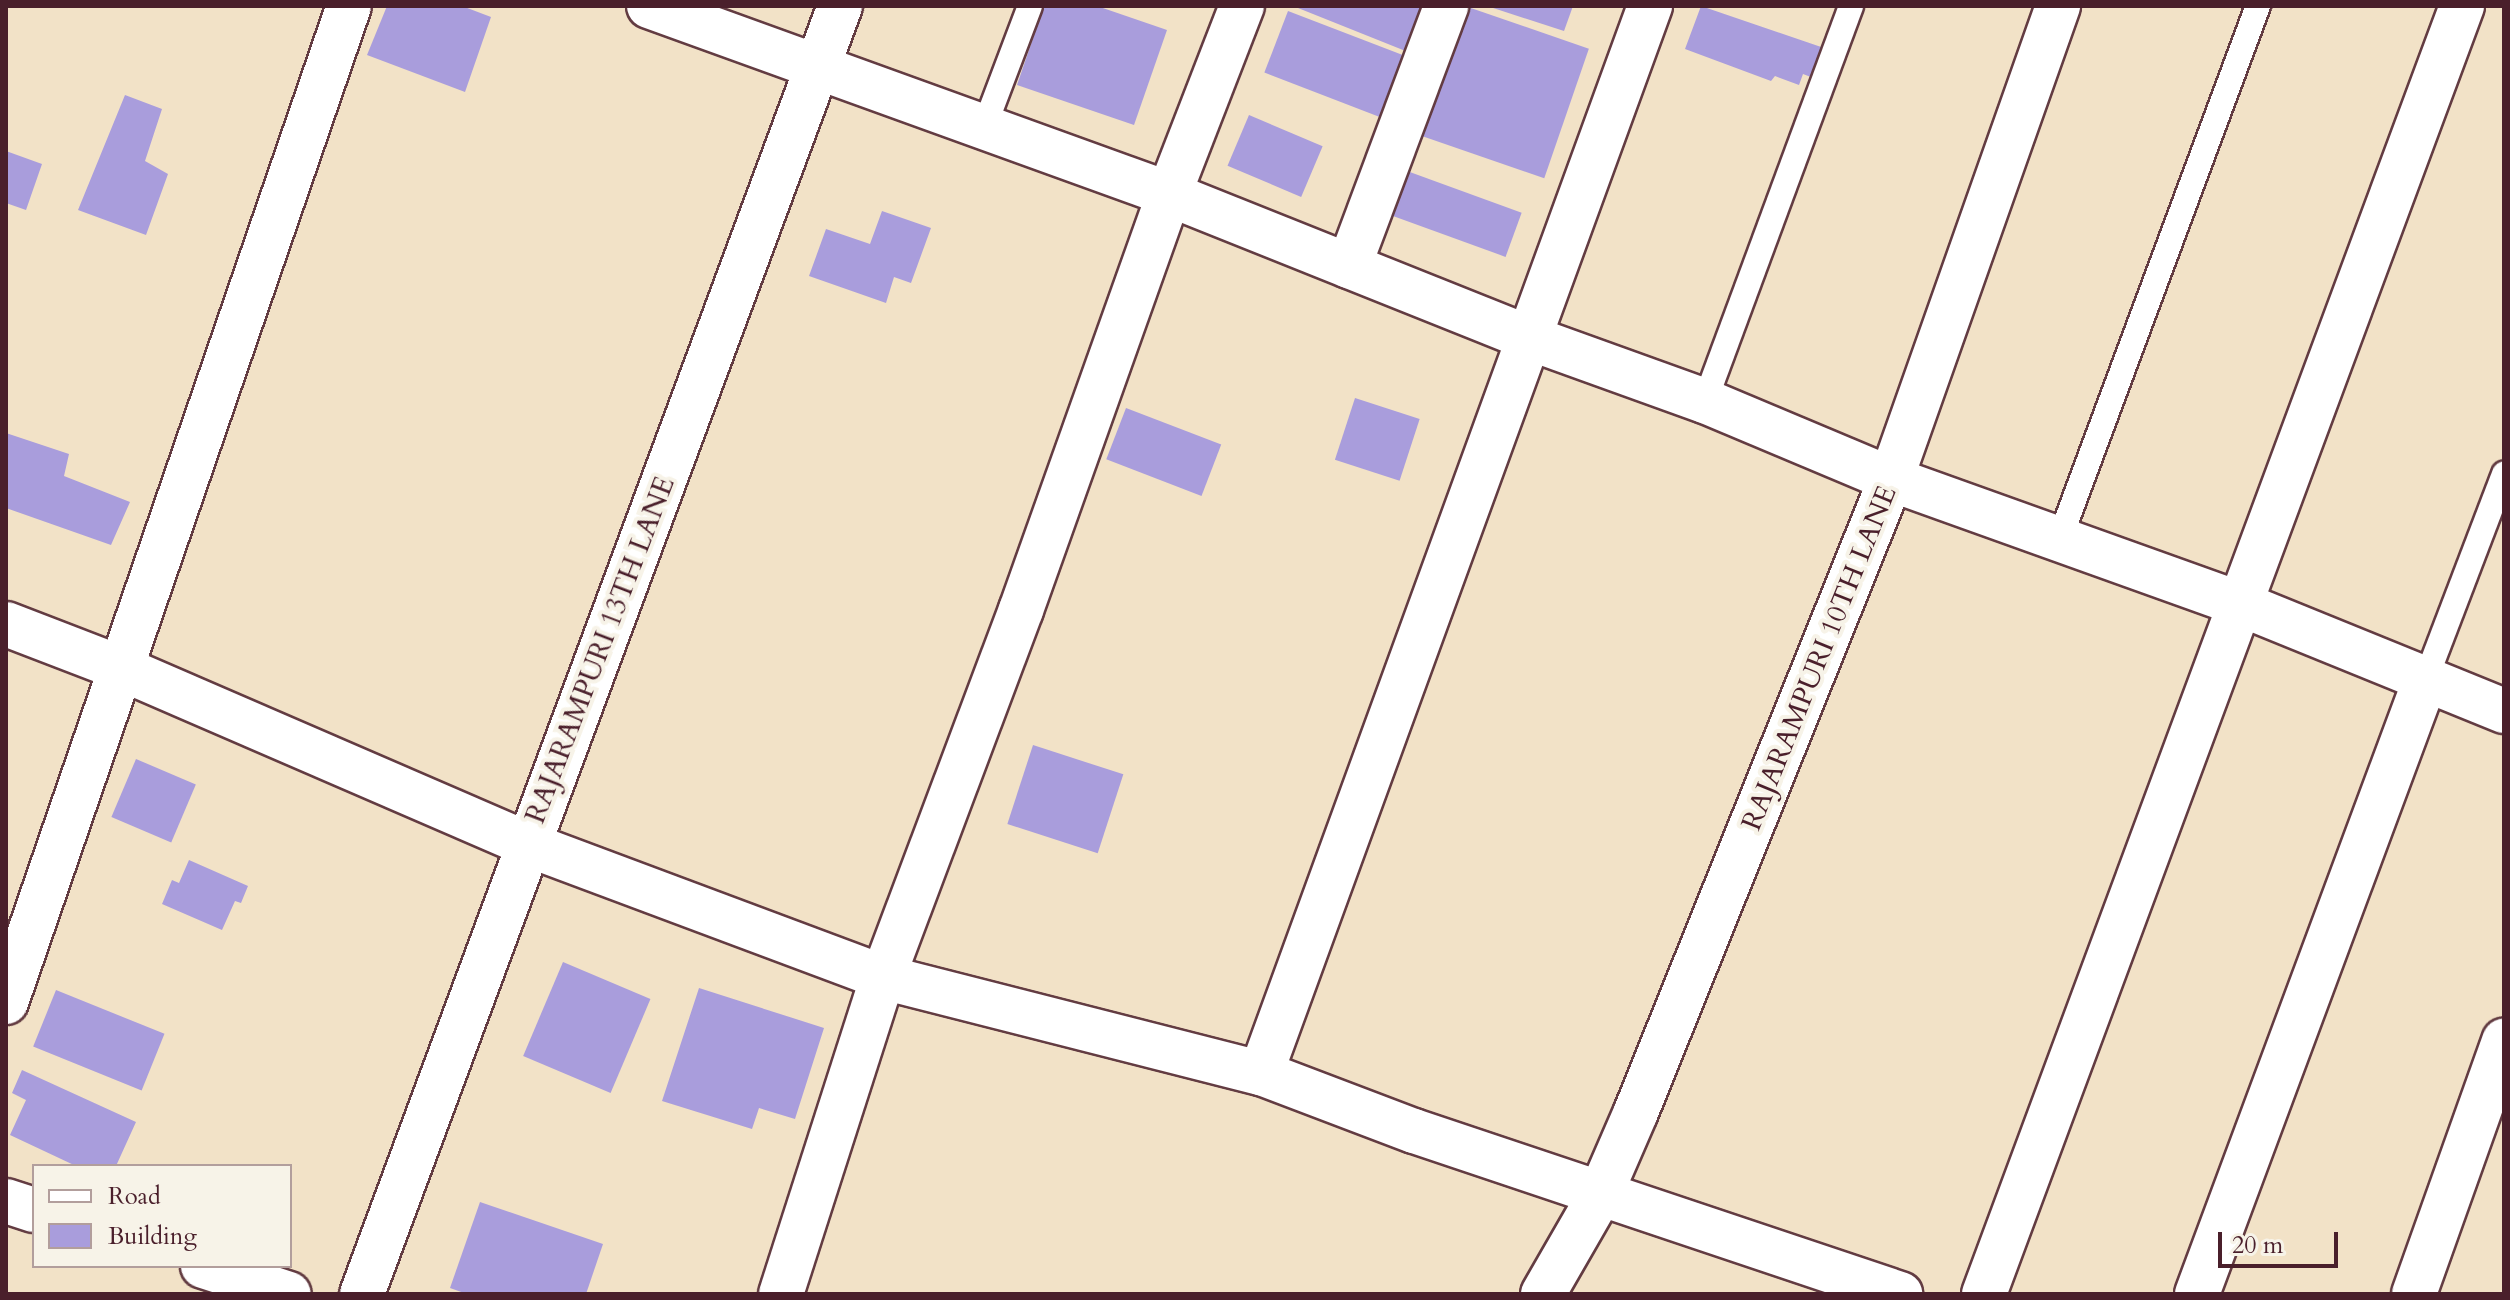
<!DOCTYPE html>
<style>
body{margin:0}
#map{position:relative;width:2510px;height:1300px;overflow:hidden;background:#f2e2c7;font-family:Cardo,serif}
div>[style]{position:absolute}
.building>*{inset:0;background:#a99ddc;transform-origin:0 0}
.roads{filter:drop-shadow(2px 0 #633c42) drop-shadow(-2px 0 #633c42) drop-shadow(0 2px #633c42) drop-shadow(0 -2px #633c42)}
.service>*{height:24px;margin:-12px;padding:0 12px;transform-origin:12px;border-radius:12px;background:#fff}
.minor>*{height:44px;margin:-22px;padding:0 22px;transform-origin:22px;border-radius:22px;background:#fff}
.tertiary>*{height:44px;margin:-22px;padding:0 22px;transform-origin:22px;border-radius:22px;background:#fff}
span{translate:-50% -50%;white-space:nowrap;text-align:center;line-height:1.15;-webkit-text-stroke:8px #f7f3e8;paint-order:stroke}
.street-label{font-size:28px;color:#4a1f2b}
.frame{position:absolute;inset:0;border:8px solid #4a1f2b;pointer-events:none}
.legend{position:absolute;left:32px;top:1164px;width:260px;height:104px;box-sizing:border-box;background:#f7f3e8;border:2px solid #b29e9c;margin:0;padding:10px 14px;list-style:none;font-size:24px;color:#4a1f2b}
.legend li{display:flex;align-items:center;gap:16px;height:40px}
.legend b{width:40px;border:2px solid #b29e9c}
.scale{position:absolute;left:2218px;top:1232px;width:120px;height:36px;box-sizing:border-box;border:4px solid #4a1f2b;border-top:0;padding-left:10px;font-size:24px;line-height:28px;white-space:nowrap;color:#4a1f2b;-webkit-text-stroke:6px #f7f3e8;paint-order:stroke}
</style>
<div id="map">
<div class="building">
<i style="clip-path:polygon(387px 6px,462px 6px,491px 17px,465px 92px,367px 55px)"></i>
<i style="clip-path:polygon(1044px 6px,1097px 6px,1167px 30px,1134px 125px,1017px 85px)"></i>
<i style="clip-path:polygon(1293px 6px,1438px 6px,1418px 56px)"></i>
<i style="left:1465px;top:6px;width:131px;height:137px;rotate:19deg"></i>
<i style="clip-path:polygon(1487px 6px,1573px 6px,1564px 31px)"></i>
<i style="clip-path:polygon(1701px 6px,1827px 49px,1816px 79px,1803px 74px,1799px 85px,1775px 76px,1771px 81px,1685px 49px)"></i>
<i style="left:1288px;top:11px;width:134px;height:66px;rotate:21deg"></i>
<i style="clip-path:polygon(125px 95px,162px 109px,145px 161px,168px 174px,146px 235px,78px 210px)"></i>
<i style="left:1249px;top:115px;width:80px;height:55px;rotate:23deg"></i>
<i style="clip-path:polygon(6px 151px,42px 164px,26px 210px,6px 203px)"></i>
<i style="left:1407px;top:171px;width:122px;height:47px;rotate:20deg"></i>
<i style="clip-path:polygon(882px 211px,931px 228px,911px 283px,894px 277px,886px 303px,809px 276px,826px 229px,870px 244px)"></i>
<i style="left:1355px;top:398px;width:68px;height:65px;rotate:18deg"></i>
<i style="left:1126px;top:408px;width:102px;height:55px;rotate:21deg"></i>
<i style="clip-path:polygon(6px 433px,69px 454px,64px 476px,130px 502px,111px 545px,6px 508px)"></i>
<i style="left:1033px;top:745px;width:95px;height:83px;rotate:18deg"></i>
<i style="left:136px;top:759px;width:65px;height:63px;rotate:23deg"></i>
<i style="clip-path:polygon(189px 860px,248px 886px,241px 903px,235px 901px,222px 930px,162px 904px,172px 880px,179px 883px)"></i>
<i style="left:563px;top:962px;width:95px;height:102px;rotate:23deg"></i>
<i style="clip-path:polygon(699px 988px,824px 1028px,795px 1119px,759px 1108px,752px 1129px,662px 1101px)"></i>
<i style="left:56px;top:990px;width:117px;height:61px;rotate:22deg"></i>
<i style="clip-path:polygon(22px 1070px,136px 1122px,116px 1166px,76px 1166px,10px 1135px,26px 1100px,12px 1093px)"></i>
<i style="clip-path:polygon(480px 1202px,603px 1244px,586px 1294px,467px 1294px,450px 1288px)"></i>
</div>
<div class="roads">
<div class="service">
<i style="left:985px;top:125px;width:127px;rotate:-69.3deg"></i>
<i style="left:1705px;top:401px;width:421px;rotate:-69.7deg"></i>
<i style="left:2060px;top:538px;width:568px;rotate:-69.59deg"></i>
<i style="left:2425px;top:681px;width:222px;rotate:-69.1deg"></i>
</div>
<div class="minor">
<i style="left:649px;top:6px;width:553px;rotate:19.88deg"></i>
<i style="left:1169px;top:194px;width:386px;rotate:21.8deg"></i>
<i style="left:1527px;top:337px;width:189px;rotate:19.8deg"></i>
<i style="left:1705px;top:401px;width:202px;rotate:22.8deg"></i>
<i style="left:1891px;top:479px;width:374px;rotate:19.7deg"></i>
<i style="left:2243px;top:605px;width:282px;rotate:22.1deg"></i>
<i style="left:1349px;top:266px;width:278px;rotate:-69.5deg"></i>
<i style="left:6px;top:624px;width:125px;rotate:21deg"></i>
<i style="left:123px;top:669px;width:440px;rotate:23.4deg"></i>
<i style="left:527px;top:844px;width:380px;rotate:20.5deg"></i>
<i style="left:883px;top:977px;width:390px;rotate:14.3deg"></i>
<i style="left:1261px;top:1073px;width:164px;rotate:20.8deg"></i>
<i style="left:1414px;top:1131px;width:513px;rotate:18.54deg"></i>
<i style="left:6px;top:1002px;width:1053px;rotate:-71deg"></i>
<i style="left:1261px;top:1073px;width:1136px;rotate:-69.97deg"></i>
<i style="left:781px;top:1294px;width:333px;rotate:-72.2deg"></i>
<i style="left:883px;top:977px;width:392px;rotate:-69.4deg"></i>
<i style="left:1021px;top:610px;width:442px;rotate:-70.4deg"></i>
<i style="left:1169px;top:194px;width:202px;rotate:-68.8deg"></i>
<i style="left:1543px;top:1294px;width:114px;rotate:-60.1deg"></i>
<i style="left:1600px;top:1195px;width:90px;rotate:-66.6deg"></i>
<i style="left:1636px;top:1112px;width:682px;rotate:-68.06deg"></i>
<i style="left:1891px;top:479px;width:502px;rotate:-70.55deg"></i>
<i style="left:1984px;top:1294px;width:1374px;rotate:-69.64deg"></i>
<i style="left:2197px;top:1294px;width:654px;rotate:-69.6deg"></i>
<i style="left:2414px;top:1294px;width:269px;rotate:-70.4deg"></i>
</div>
<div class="tertiary">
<i style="left:6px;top:1201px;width:29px;rotate:18deg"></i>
<i style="left:203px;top:1266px;width:90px;rotate:18deg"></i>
<i style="left:362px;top:1294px;width:1374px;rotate:-69.64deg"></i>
</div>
</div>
<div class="street-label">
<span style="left:600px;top:650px;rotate:-69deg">RAJARAMPURI 13TH LANE</span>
<span style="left:1819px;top:658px;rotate:-68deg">RAJARAMPURI 10TH LANE</span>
</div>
<div class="frame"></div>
<ul class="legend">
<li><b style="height:10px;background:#fff"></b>Road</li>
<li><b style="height:22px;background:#a99ddc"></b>Building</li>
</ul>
<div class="scale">20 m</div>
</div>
